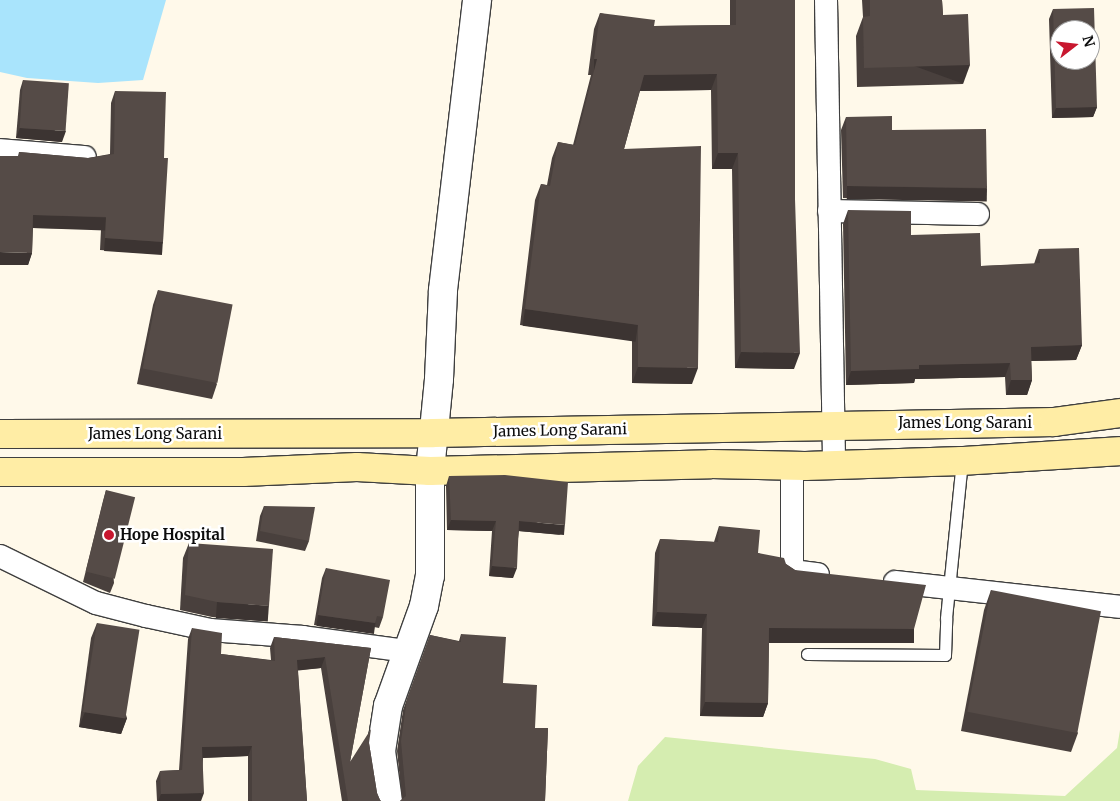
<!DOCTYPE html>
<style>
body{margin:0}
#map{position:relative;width:1120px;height:801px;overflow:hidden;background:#fff9ea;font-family:Merriweather,serif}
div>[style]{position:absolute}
.green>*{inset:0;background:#d5edb0}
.water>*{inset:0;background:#a9e4fc}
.roads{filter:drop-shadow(1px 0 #3f3f3f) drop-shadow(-1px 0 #3f3f3f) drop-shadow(0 1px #3f3f3f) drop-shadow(0 -1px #3f3f3f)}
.service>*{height:11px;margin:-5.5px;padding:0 5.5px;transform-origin:5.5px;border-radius:5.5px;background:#fff}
.minor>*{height:22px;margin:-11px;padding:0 11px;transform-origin:11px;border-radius:11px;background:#fff}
.tertiary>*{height:28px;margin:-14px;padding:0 14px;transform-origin:14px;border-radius:14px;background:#fff}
.secondary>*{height:28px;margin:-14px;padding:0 14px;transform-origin:14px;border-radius:14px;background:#ffeda5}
.wall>*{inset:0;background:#49403d}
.shaded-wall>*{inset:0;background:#3c3432;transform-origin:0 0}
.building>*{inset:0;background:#554b47;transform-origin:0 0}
.dots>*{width:14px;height:14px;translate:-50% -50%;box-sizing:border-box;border:2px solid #fff;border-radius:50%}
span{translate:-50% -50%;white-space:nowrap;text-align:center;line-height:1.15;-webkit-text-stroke:5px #fff;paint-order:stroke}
.street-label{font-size:15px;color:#0c0c0c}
.poi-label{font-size:15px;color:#0c0c0c;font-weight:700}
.left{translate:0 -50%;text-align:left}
.north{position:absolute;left:1050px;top:20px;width:50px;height:50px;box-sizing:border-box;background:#fff;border:1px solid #9e9e9e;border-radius:50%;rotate:74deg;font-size:14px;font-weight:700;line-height:20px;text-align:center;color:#0c0c0c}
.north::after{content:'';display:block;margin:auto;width:18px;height:22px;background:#c8172f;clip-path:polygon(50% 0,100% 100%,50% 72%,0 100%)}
</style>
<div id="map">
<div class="green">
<i style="clip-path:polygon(1120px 730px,1120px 801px,628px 801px,638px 766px,665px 737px,875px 759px,911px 769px,916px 790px,1065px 796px,1117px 748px)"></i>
</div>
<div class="water">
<i style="clip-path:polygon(0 0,166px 0,143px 80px,98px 83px,27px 78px,0 72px)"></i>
</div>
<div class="roads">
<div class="service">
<i style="left:807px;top:654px;width:138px;rotate:0.4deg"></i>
<i style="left:945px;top:655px;width:37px;rotate:-88deg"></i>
<i style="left:946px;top:618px;width:158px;rotate:-84.2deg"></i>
</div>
<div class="minor">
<i style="left:826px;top:0;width:465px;rotate:89deg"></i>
<i style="left:0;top:150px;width:85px;rotate:4.7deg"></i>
<i style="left:829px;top:211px;width:149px;rotate:1.2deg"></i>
<i style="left:792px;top:466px;width:105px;rotate:90deg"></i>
<i style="left:792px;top:571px;width:26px;rotate:7deg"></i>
<i style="left:0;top:556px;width:107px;rotate:26.1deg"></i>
<i style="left:96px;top:603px;width:52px;rotate:14.6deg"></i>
<i style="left:146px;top:616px;width:66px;rotate:12.3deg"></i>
<i style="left:210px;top:630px;width:93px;rotate:4.3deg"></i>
<i style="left:303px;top:637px;width:104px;rotate:7.7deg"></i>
<i style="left:895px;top:582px;width:226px;rotate:6.3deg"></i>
</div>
<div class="tertiary">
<i style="left:388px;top:801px;width:50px;rotate:-98deg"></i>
<i style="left:381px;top:751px;width:46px;rotate:-81.2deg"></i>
<i style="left:388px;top:706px;width:106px;rotate:-70.2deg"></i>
<i style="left:424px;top:606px;width:31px;rotate:-79deg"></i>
<i style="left:430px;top:576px;width:105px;rotate:-90deg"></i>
<i style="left:430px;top:471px;width:92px;rotate:-84.4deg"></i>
<i style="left:439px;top:379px;width:89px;rotate:-87.4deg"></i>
<i style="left:443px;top:290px;width:292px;rotate:-83.3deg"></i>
</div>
<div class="secondary">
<i style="left:0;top:434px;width:433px;rotate:-0.1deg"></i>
<i style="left:433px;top:433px;width:621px;rotate:-1.01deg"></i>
<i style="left:1054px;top:422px;width:67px;rotate:-7.8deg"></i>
<i style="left:0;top:472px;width:243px"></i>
<i style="left:243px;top:472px;width:114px;rotate:-2.5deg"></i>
<i style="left:357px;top:467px;width:73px;rotate:3.1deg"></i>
<i style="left:430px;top:471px;width:281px;rotate:-1.4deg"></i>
<i style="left:711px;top:464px;width:94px;rotate:1.2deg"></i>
<i style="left:805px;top:466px;width:157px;rotate:-1.8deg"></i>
<i style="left:962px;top:461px;width:158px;rotate:-3.6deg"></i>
</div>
</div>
<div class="wall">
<i style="clip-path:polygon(730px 0,795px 0,794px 369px,735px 368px,732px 169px,712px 169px,711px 90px,640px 91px,624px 149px,692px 384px,632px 383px,632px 340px,520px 325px,535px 200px,541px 184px,547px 185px,552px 158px,558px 142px,573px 145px,591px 75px,588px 75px,594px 29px,600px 13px,654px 26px,730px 25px)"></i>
<i style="clip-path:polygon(862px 0,942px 0,943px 15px,963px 84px,857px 87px,856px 36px,863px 17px)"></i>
<i style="clip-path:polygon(1053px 9px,1097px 107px,1093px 117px,1052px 118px,1049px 19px)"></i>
<i style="clip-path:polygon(23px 80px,62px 142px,16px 138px,20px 90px)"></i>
<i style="clip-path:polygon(115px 91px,164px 158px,163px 242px,158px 254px,100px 250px,101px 229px,33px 228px,32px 253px,28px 265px,18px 156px,19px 152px,88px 158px,110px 154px,111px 103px)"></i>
<i style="clip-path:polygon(846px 117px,892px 130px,987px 188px,983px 200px,843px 198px,841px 130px)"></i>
<i style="clip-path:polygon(848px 210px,911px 235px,981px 266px,1034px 264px,1039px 249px,1082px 345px,1076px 360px,1031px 361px,1032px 380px,1027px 395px,1006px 395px,1005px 377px,915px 379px,914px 383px,846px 385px,843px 224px)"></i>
<i style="clip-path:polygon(158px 290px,217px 384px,212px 399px,137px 384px,153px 305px)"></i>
<i style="clip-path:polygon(449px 476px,561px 535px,519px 531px,513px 578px,489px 576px,492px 531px,447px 530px,446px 486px)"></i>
<i style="clip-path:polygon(106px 490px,114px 583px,110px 593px,83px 582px,103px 501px)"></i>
<i style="clip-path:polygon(264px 506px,309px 541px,305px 551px,256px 541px,260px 516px)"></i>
<i style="clip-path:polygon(719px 526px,758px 553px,786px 564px,795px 570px,914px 629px,909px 643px,769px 642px,768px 703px,763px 717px,700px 716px,702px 628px,652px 626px,655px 553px,660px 539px,714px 542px)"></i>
<i style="clip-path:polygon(189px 543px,264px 621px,212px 617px,180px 610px,183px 558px)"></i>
<i style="clip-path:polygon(326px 568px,383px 617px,379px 628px,374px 627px,372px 633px,314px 625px,322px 578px)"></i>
<i style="clip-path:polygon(991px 590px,1078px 733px,1071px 752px,961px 731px,984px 610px)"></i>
<i style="clip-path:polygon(97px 623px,127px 718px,121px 734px,79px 727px,91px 638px)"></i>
<i style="clip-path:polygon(192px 628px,221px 654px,271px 660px,270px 648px,274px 637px,371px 648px,350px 762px,369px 743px,377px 793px,380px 800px,381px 801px,342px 801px,321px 668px,298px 670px,307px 801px,248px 801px,248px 756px,203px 758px,201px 801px,157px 801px,156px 781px,160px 771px,179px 770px,188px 639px)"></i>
<i style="clip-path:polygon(461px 634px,503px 683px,535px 728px,548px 728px,545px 801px,400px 801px,402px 799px,397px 751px,403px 710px,430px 635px,459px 641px)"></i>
</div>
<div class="shaded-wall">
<i style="left:594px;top:59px;width:3px;height:17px"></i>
<i style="left:970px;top:65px;width:20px;height:106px;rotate:110deg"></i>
<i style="clip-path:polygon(717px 74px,711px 90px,638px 91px,644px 75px)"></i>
<i style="clip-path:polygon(1097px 107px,1093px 117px,1052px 118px,1056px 108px)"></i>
<i style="clip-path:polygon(20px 128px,66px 131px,62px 142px,16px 138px)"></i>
<i style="clip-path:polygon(718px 153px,738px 153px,732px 169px,712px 169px)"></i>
<i style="left:847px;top:186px;width:140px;height:13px;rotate:1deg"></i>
<i style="left:33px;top:215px;width:73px;height:13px;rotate:2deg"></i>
<i style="left:105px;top:238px;width:58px;height:13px;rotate:4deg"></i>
<i style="clip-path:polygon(0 252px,32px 253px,28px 265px,0 265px)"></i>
<i style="left:525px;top:309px;width:114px;height:17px;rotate:8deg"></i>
<i style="clip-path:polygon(1082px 345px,1076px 360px,1026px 361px,1031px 347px)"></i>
<i style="clip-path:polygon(741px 352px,800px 353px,794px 369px,735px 368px)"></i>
<i style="clip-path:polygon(1010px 363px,1005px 377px,915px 379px,914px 383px,846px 385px,851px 371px,919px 365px)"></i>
<i style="clip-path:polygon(638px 367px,698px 368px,692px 384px,632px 383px)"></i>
<i style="clip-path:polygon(1011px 380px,1032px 380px,1027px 395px,1006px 395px)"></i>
<i style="clip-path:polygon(451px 520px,496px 521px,492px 531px,447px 530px)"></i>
<i style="left:519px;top:521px;width:46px;height:10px;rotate:5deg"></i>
<i style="clip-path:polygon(492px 566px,517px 568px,513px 578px,489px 576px)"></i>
<i style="left:217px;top:602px;width:52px;height:16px;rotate:4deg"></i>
<i style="clip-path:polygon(657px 612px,707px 614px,702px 628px,652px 626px)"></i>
<i style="left:318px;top:615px;width:58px;height:11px;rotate:8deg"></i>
<i style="left:769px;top:628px;width:145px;height:15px"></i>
<i style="clip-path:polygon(325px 657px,321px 668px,294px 671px,297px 660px)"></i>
<i style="clip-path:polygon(705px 702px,768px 703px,763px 717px,700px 716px)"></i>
<i style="clip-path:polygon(85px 712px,127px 718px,121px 734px,79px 727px)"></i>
<i style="clip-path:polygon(252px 746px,248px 756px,199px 758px,202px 747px)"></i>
<i style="clip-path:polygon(204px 793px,201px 801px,158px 801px,161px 794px)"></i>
</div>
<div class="building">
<i style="clip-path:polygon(736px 0,795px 0,795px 199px,800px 353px,741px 352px,738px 153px,718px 153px,717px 74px,644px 75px,624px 149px,701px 146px,698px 368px,638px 367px,638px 325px,525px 309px,541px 184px,550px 186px,558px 142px,575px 145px,597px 59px,594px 59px,600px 13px,655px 20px,654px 26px,736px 25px)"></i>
<i style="clip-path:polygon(870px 0,942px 0,943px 15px,968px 14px,970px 65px,864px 68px,863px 17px,870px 16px)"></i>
<i style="clip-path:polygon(evenodd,1094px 8px,1097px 107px,1056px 108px,1053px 9px,1094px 8px,1060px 30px,1090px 30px,1090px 60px,1060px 60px,1060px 30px)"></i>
<i style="left:23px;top:80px;width:46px;height:48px;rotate:4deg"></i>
<i style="clip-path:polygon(115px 91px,166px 92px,164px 158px,168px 158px,163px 242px,105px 238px,106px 217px,33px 215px,32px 253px,0 252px,0 156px,19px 156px,19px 152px,88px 158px,114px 154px)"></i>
<i style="clip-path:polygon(892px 116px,892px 130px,986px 129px,987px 188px,847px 186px,846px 117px)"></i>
<i style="clip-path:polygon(848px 210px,911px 211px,911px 235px,980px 233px,981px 266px,1040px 263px,1039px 249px,1079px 248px,1082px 345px,1031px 347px,1032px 380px,1011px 380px,1010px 363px,919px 365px,919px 369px,851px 371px)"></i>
<i style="left:158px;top:290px;width:76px;height:80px;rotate:11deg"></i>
<i style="clip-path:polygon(505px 475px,568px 482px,565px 525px,519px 521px,517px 568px,492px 566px,496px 521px,451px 520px,449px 476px)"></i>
<i style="left:106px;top:490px;width:30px;height:84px;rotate:14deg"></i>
<i style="clip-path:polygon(264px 506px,315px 507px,309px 541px,260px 531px)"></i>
<i style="clip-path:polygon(719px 526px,760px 530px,758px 553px,784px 558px,786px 564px,795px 570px,926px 585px,914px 629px,769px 628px,768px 703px,705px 702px,707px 614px,657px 612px,660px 539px,718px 542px)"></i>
<i style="clip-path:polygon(189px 543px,273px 549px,269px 606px,217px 602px,185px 595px)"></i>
<i style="clip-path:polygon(326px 568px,390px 580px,383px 617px,377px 616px,375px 623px,318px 615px)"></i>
<i style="left:991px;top:590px;width:112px;height:124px;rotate:11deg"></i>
<i style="left:97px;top:623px;width:43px;height:90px;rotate:9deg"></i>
<i style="clip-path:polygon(192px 628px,222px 633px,221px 654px,275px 661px,274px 637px,371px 648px,350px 762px,371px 729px,369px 743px,377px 793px,380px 800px,381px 801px,348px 801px,325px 657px,297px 660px,307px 801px,252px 801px,252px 746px,202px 747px,204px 793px,161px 794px,160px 771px,182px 770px)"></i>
<i style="clip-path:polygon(461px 634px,506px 637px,503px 683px,537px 685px,535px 728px,548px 728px,545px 801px,400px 801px,406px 796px,401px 741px,407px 699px,430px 635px,461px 642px)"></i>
</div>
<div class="dots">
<i style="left:109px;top:535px;background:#c8172f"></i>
</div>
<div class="street-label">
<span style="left:965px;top:423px">James Long Sarani</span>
<span style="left:560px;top:430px;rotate:-1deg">James Long Sarani</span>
<span style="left:155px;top:434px">James Long Sarani</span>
</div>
<div class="poi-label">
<span class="left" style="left:120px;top:535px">Hope Hospital</span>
</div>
<div class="north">N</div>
</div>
